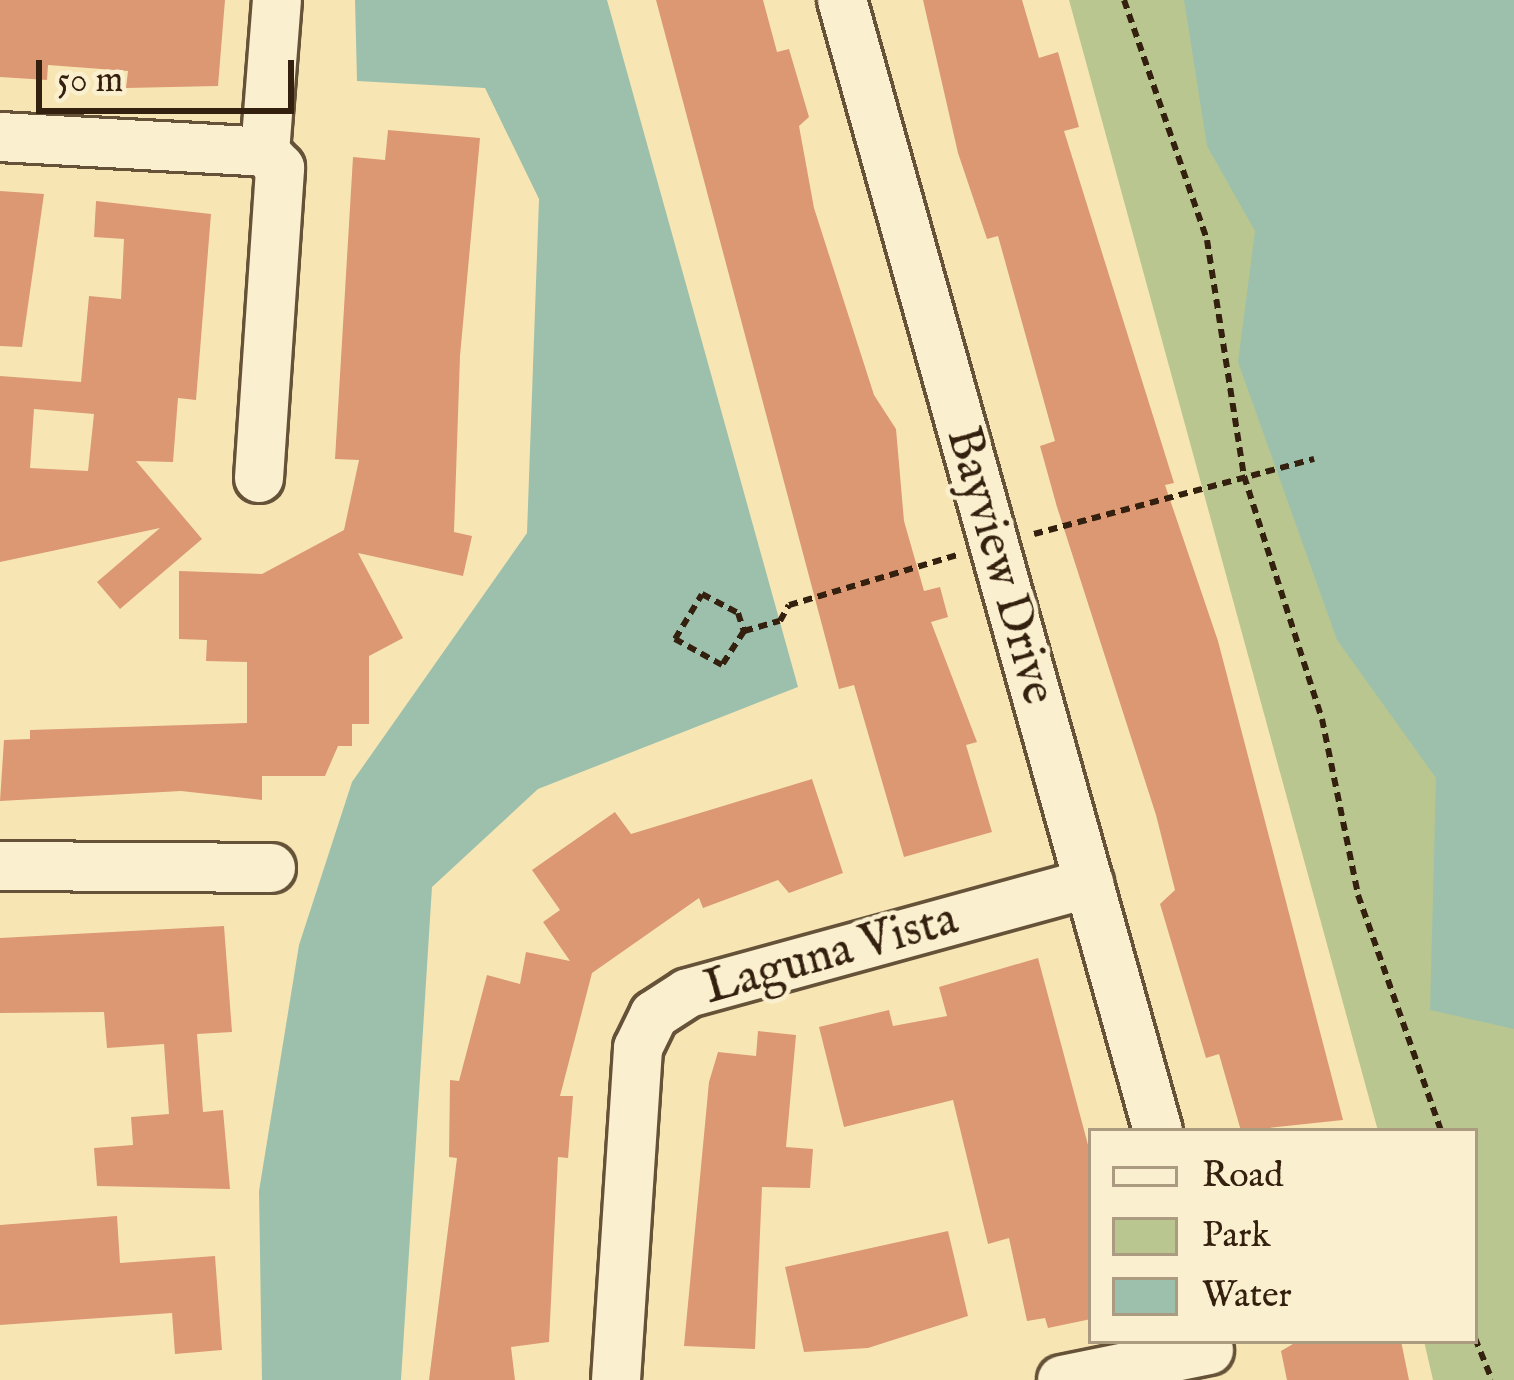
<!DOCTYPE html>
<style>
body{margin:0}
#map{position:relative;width:1514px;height:1380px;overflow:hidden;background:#f7e6b4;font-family:"IM FELL English",serif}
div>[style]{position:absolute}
.green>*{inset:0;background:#bac68f}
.water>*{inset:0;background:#9dc0ac}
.building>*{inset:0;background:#dc9872}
.path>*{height:6px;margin-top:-3px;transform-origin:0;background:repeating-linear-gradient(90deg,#34200e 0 9px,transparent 0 15px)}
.roads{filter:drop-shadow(3px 0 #655238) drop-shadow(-3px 0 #655238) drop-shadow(0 3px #655238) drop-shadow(0 -3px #655238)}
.minor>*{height:48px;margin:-24px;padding:0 24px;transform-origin:24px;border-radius:24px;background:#faefce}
span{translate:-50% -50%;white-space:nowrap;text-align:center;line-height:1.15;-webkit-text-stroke:9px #faefce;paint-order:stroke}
.street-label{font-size:48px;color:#34200e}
.legend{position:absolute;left:1088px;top:1128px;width:390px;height:216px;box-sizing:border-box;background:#faefce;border:3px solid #ab9c81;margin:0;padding:15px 21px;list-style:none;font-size:36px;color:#34200e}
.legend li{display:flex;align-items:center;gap:24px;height:60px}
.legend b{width:60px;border:3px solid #ab9c81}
.scale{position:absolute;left:36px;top:60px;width:258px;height:54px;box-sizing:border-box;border:6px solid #34200e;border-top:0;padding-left:15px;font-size:36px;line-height:42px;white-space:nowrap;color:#34200e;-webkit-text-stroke:9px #faefce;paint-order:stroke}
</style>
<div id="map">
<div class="green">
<i style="clip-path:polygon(1069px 0,1514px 0,1514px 1380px,1433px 1380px,1424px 1341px,1475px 1341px,1475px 1131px,1378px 1131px)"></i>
</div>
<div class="water">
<i style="clip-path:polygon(355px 0,607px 0,798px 687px,538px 789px,432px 887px,401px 1380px,262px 1380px,259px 1191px,299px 945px,352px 782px,527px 533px,539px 199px,485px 88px,357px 81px)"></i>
<i style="clip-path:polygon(1184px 0,1514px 0,1514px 1029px,1430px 1010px,1436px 778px,1337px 640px,1238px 362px,1255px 231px,1207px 146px)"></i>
</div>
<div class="building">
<i style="clip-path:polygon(0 0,225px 0,218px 86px,126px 88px,128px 71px,48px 65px,47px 80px,0 77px)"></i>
<i style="clip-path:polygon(656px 0,763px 0,777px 52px,789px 49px,809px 117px,799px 126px,814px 208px,874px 395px,896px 429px,904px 521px,924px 591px,940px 587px,948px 617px,931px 622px,977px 742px,966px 745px,992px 832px,904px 857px,854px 685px,839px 689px)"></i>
<i style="clip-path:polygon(923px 0,1022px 0,1039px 58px,1058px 52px,1079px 127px,1064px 131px,1174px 483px,1165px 485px,1218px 641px,1343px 1120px,1241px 1131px,1219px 1054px,1206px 1058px,1160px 904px,1175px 890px,1156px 815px,1057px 507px,1040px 446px,1055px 441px,998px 236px,987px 239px,958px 153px)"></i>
<i style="clip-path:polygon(388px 130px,480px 138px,460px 356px,454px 532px,472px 536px,463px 576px,358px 553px,403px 638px,369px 656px,369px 724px,352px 724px,352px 746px,338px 746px,325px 776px,262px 776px,262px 800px,181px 791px,0 801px,4px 740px,30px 739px,30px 730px,247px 723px,247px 662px,206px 661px,207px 640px,179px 639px,179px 571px,262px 574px,344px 530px,359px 460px,335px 459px,353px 157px,385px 160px)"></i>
<i style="clip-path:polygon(0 191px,44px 194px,22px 347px,0 346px)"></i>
<i style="clip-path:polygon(evenodd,96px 201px,211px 214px,196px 400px,178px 398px,173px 462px,136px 461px,202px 539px,120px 609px,97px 582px,160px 528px,0 562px,0 376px,81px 382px,89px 296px,121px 299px,124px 239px,94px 237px,96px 201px,34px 409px,94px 414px,88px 471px,30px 468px,34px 409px)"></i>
<i style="clip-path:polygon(812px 779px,843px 873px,789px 893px,778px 880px,703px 908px,699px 898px,592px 973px,560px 1096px,573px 1096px,568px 1158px,558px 1157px,549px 1342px,511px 1347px,515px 1380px,429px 1380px,457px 1158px,449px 1157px,450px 1080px,459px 1081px,487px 975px,520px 984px,526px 952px,570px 961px,543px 922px,560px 910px,532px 870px,615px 812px,631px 834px)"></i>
<i style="clip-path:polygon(224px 926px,232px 1032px,197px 1034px,203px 1112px,223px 1110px,230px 1189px,97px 1186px,94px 1148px,133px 1145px,131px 1117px,169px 1114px,164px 1044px,107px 1048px,104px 1012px,0 1013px,0 938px)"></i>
<i style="clip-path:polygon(1038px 958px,1091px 1156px,1091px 1319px,1048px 1328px,1045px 1318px,1027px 1321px,1009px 1238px,988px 1244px,953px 1100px,844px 1127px,819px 1027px,889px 1010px,893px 1026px,947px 1016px,939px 987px)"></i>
<i style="clip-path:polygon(758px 1031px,796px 1035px,786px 1147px,813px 1149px,810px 1188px,762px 1187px,755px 1349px,684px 1346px,709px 1082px,718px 1052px,756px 1056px)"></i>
<i style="clip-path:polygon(117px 1216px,120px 1263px,215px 1256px,222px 1350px,175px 1354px,172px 1313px,0 1325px,0 1225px)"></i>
<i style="clip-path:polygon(948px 1231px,968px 1316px,868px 1348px,804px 1352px,785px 1267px)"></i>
<i style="clip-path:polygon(1298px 1341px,1401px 1341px,1409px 1380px,1287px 1380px,1281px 1351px)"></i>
</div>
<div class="path">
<i style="left:1124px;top:0;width:254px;rotate:70.9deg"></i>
<i style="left:1207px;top:240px;width:239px;rotate:81.1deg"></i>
<i style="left:1244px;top:476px;width:255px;rotate:72.2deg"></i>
<i style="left:1322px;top:719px;width:180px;rotate:78.4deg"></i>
<i style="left:1358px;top:895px;width:250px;rotate:70.6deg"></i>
<i style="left:1034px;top:534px;width:290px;rotate:-15deg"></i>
<i style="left:702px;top:594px;width:41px;rotate:27.8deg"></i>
<i style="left:738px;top:613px;width:19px;rotate:72deg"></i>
<i style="left:744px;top:631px;width:40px;rotate:122.9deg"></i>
<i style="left:722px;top:665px;width:54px;rotate:-151deg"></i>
<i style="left:675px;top:639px;width:52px;rotate:-59deg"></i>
<i style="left:744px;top:631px;width:37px;rotate:-16deg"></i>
<i style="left:780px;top:621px;width:18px;rotate:-61deg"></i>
<i style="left:789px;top:605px;width:175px;rotate:-16.6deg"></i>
<i style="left:1475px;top:1338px;width:45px;rotate:68deg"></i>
</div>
<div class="roads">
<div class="minor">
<i style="left:842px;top:0;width:1174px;rotate:74.39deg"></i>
<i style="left:0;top:137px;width:265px;rotate:3.2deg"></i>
<i style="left:259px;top:478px;width:311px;rotate:-86.1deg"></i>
<i style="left:280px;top:168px;width:22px;rotate:-133deg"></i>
<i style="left:265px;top:152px;width:152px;rotate:-85.5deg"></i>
<i style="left:0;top:866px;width:271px;rotate:0.4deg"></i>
<i style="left:616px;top:1380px;width:333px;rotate:-86.2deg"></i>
<i style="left:638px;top:1048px;width:37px;rotate:-64deg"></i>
<i style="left:654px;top:1015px;width:40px;rotate:-32.9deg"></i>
<i style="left:688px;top:993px;width:416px;rotate:-15.3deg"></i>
<i style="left:1062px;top:1380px;width:150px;rotate:-11.5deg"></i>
</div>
</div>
<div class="street-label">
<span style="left:999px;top:566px;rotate:74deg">Bayview Drive</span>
<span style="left:831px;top:955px;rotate:-16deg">Laguna Vista</span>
</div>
<ul class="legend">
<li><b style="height:15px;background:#faefce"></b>Road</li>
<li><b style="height:33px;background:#bac68f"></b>Park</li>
<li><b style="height:33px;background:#9dc0ac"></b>Water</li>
</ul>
<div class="scale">50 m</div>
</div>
